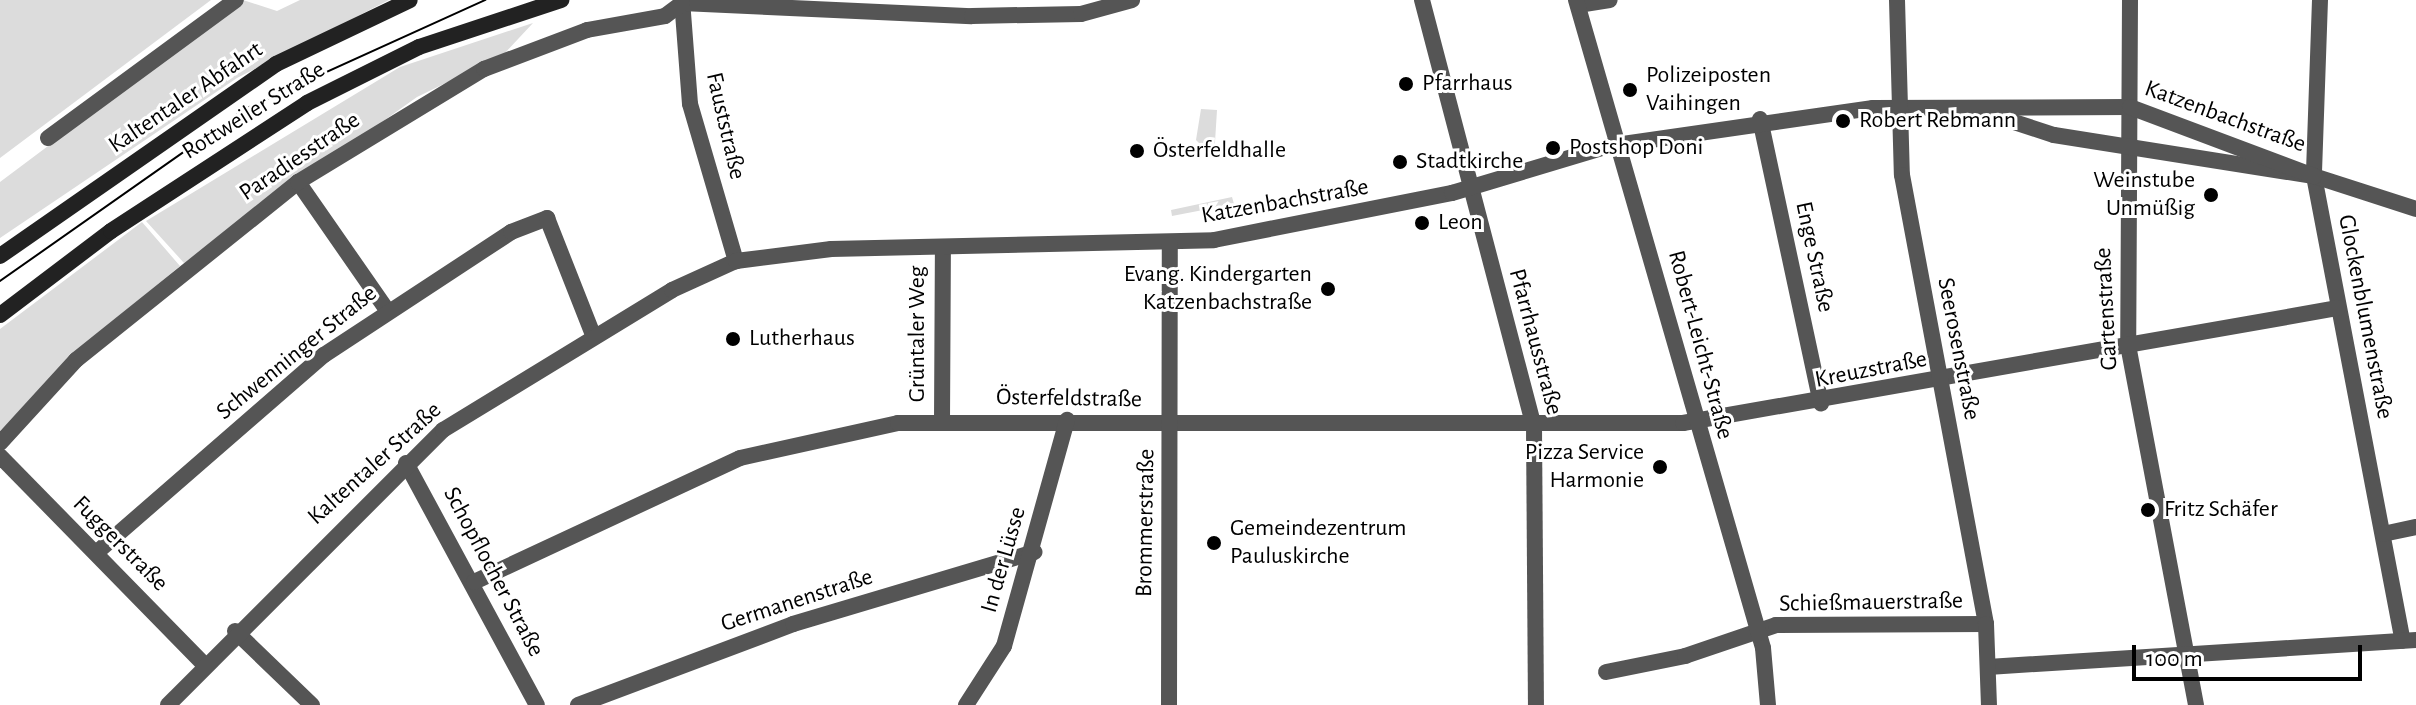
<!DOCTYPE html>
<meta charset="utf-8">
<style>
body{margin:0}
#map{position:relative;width:2416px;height:705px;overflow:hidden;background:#fff;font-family:"Alegreya Sans",sans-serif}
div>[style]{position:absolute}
.green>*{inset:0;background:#dcdcdc}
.minor>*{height:16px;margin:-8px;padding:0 8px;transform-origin:8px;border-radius:8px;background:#555}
.tertiary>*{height:16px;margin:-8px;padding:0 8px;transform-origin:8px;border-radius:8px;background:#555}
.secondary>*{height:16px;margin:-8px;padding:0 8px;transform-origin:8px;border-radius:8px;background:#222}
.tram>*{height:2px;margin:-1px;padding:0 1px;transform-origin:1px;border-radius:1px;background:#000}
.dots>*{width:22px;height:22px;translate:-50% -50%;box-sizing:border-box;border:4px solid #fff;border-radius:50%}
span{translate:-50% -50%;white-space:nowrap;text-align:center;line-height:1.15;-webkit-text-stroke:6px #fff;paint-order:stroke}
.poi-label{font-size:24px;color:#000}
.left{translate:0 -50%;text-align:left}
.right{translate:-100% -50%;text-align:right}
.street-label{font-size:24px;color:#000}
.scale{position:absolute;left:2132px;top:645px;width:230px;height:36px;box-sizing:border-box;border:4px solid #000;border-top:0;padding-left:10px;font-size:24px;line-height:28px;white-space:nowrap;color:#000;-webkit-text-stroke:6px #fff;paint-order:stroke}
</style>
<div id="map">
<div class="green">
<i style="clip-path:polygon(0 0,211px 0,0 158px)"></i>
<i style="clip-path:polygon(243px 0,277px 11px,300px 0,389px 0,237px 78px,0 238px,0 182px)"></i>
<i style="clip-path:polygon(533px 23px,503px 55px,417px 97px,184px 263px,146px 221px,400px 67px)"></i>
<i style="clip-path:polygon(1201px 109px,1217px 110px,1214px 158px,1196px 140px)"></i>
<i style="clip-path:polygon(1232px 197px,1234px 204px,1172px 216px,1171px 210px)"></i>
<i style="clip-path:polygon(142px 222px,180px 266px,73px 354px,0 431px,0 329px)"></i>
</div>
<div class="minor">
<i style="left:682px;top:0;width:104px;rotate:85.6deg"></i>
<i style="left:690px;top:104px;width:164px;rotate:73.7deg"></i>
<i style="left:1422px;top:0;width:440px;rotate:75.3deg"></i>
<i style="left:1534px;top:426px;width:279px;rotate:89.6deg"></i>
<i style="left:2130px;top:0;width:345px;rotate:90.3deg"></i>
<i style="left:2128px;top:345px;width:366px;rotate:79.3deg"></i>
<i style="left:2320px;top:0;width:176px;rotate:92deg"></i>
<i style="left:2314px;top:176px;width:473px;rotate:79.2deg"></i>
<i style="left:682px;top:3px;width:290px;rotate:2.6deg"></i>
<i style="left:972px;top:16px;width:109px;rotate:-1.1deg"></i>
<i style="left:1081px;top:14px;width:53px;rotate:-15.4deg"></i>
<i style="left:1578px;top:5px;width:32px;rotate:-9deg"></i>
<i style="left:1977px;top:110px;width:81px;rotate:18deg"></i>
<i style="left:2054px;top:135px;width:263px;rotate:9deg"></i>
<i style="left:2314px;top:176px;width:107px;rotate:17.9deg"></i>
<i style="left:1760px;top:119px;width:291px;rotate:77.9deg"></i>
<i style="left:48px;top:138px;width:233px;rotate:-36.3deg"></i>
<i style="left:298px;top:182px;width:156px;rotate:55.2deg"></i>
<i style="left:942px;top:422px;width:175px;rotate:-89.7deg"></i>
<i style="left:0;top:443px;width:113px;rotate:-47.5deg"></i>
<i style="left:76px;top:360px;width:285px;rotate:-38.7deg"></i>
<i style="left:298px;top:182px;width:218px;rotate:-31.3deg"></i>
<i style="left:484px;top:69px;width:110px;rotate:-20.7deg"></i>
<i style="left:587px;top:30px;width:79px;rotate:-10.2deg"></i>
<i style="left:665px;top:16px;width:21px;rotate:-37deg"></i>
<i style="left:0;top:456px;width:293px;rotate:45.6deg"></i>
<i style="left:406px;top:463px;width:275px;rotate:61.6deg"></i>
<i style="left:2383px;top:534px;width:34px;rotate:-12deg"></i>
<i style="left:96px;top:553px;width:302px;rotate:-41deg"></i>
<i style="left:324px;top:355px;width:224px;rotate:-33.3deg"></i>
<i style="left:511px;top:232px;width:39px;rotate:-21deg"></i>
<i style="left:547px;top:218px;width:126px;rotate:68.5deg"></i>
<i style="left:474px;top:582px;width:293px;rotate:-25deg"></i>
<i style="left:740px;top:458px;width:162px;rotate:-12.5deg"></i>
<i style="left:898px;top:423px;width:785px"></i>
<i style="left:1683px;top:423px;width:665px;rotate:-9.96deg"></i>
<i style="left:235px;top:631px;width:107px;rotate:43.9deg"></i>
<i style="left:1988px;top:667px;width:429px;rotate:-3.6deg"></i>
<i style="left:1606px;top:672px;width:81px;rotate:-11.4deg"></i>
<i style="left:1685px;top:656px;width:96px;rotate:-18.8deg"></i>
<i style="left:1776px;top:625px;width:210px;rotate:-0.3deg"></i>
<i style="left:168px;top:705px;width:389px;rotate:-45deg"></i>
<i style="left:443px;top:430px;width:268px;rotate:-31.4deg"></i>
<i style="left:672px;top:290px;width:70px;rotate:-24.4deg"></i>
<i style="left:736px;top:261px;width:96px;rotate:-7.2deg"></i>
<i style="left:831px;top:249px;width:383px;rotate:-1.3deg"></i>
<i style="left:1214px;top:240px;width:243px;rotate:-11.2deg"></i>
<i style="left:1452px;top:193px;width:164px;rotate:-16.7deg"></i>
<i style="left:1609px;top:146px;width:267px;rotate:-8.2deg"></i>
<i style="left:1873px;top:108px;width:257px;rotate:-0.2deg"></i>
<i style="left:2130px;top:107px;width:197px;rotate:20.6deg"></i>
<i style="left:578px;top:705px;width:230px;rotate:-20.6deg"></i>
<i style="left:793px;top:624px;width:252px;rotate:-16.6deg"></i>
<i style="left:966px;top:705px;width:70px;rotate:-57.2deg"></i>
<i style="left:1004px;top:646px;width:235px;rotate:-74.4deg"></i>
<i style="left:1169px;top:705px;width:460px;rotate:-89.9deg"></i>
</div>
<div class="tertiary">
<i style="left:1576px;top:0;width:674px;rotate:73.9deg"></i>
<i style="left:1763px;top:648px;width:57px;rotate:85deg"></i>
<i style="left:1897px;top:0;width:175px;rotate:88.4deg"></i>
<i style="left:1902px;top:175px;width:457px;rotate:79.4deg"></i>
<i style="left:1986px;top:624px;width:81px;rotate:87.9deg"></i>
</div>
<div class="secondary">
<i style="left:0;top:256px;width:336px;rotate:-34.8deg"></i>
<i style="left:276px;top:64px;width:148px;rotate:-25.5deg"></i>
<i style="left:0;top:315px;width:139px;rotate:-37.1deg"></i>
<i style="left:111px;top:231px;width:234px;rotate:-33.1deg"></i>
<i style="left:307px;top:103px;width:125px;rotate:-26.6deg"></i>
<i style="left:419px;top:47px;width:150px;rotate:-18.3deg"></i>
</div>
<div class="tram">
<i style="left:0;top:281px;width:299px;rotate:-35.1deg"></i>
<i style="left:245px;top:109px;width:264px;rotate:-24.4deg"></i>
</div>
<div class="dots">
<i style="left:1406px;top:84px;background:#000"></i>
<i style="left:1630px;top:90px;background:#000"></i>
<i style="left:1843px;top:121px;background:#000"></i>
<i style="left:1553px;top:148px;background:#000"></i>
<i style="left:1137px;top:151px;background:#000"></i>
<i style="left:1400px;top:162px;background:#000"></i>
<i style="left:2211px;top:195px;background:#000"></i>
<i style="left:1422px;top:223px;background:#000"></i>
<i style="left:1328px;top:289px;background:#000"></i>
<i style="left:733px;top:339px;background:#000"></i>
<i style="left:1660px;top:467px;background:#000"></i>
<i style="left:2148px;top:510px;background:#000"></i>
<i style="left:1214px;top:543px;background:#000"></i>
</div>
<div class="poi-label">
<span class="left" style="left:1646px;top:90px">Polizeiposten<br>Vaihingen</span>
<span class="left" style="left:1422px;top:84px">Pfarrhaus</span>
<span class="left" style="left:1859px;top:121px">Robert Rebmann</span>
<span class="left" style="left:1569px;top:148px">Postshop Doni</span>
<span class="left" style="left:1153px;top:151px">Österfeldhalle</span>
<span class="left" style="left:1416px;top:162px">Stadtkirche</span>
<span class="right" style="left:2195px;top:195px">Weinstube<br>Unmüßig</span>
<span class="left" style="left:1438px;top:223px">Leon</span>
<span class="right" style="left:1312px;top:289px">Evang. Kindergarten<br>Katzenbachstraße</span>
<span class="left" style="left:749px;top:339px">Lutherhaus</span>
<span class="right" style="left:1644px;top:467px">Pizza Service<br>Harmonie</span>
<span class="left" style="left:2164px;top:510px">Fritz Schäfer</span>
<span class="left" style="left:1230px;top:543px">Gemeindezentrum<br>Pauluskirche</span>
</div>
<div class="street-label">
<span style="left:186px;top:98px;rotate:-34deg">Kaltentaler Abfahrt</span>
<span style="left:254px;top:111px;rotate:-32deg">Rottweiler Straße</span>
<span style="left:2225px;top:117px;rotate:20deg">Katzenbachstraße</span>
<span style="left:725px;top:126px;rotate:77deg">Fauststraße</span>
<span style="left:300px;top:157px;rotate:-34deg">Paradiesstraße</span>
<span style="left:1285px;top:202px;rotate:-10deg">Katzenbachstraße</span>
<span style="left:1814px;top:257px;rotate:78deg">Enge Straße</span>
<span style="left:2107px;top:309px;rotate:-93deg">Gartenstraße</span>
<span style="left:2365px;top:317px;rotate:79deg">Glockenblumenstraße</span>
<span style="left:918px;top:334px;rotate:-90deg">Grüntaler Weg</span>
<span style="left:1535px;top:342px;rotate:75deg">Pfarrhausstraße</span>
<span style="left:1700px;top:345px;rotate:75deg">Robert-Leicht-Straße</span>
<span style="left:1958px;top:349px;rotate:79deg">Seerosenstraße</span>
<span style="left:297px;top:353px;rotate:-39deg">Schwenninger Straße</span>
<span style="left:1871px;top:370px;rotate:-11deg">Kreuzstraße</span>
<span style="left:1069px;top:399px;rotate:1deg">Österfeldstraße</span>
<span style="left:375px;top:464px;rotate:-42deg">Kaltentaler Straße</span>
<span style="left:1146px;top:523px;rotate:-89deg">Brommerstraße</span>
<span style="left:120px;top:544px;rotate:45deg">Fuggerstraße</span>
<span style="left:1004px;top:560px;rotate:-74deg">In der Lüsse</span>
<span style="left:493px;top:572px;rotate:62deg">Schopflocher Straße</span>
<span style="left:797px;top:601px;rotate:-18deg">Germanenstraße</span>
<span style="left:1871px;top:603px;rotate:-1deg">Schießmauerstraße</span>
</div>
<div class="scale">100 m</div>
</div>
